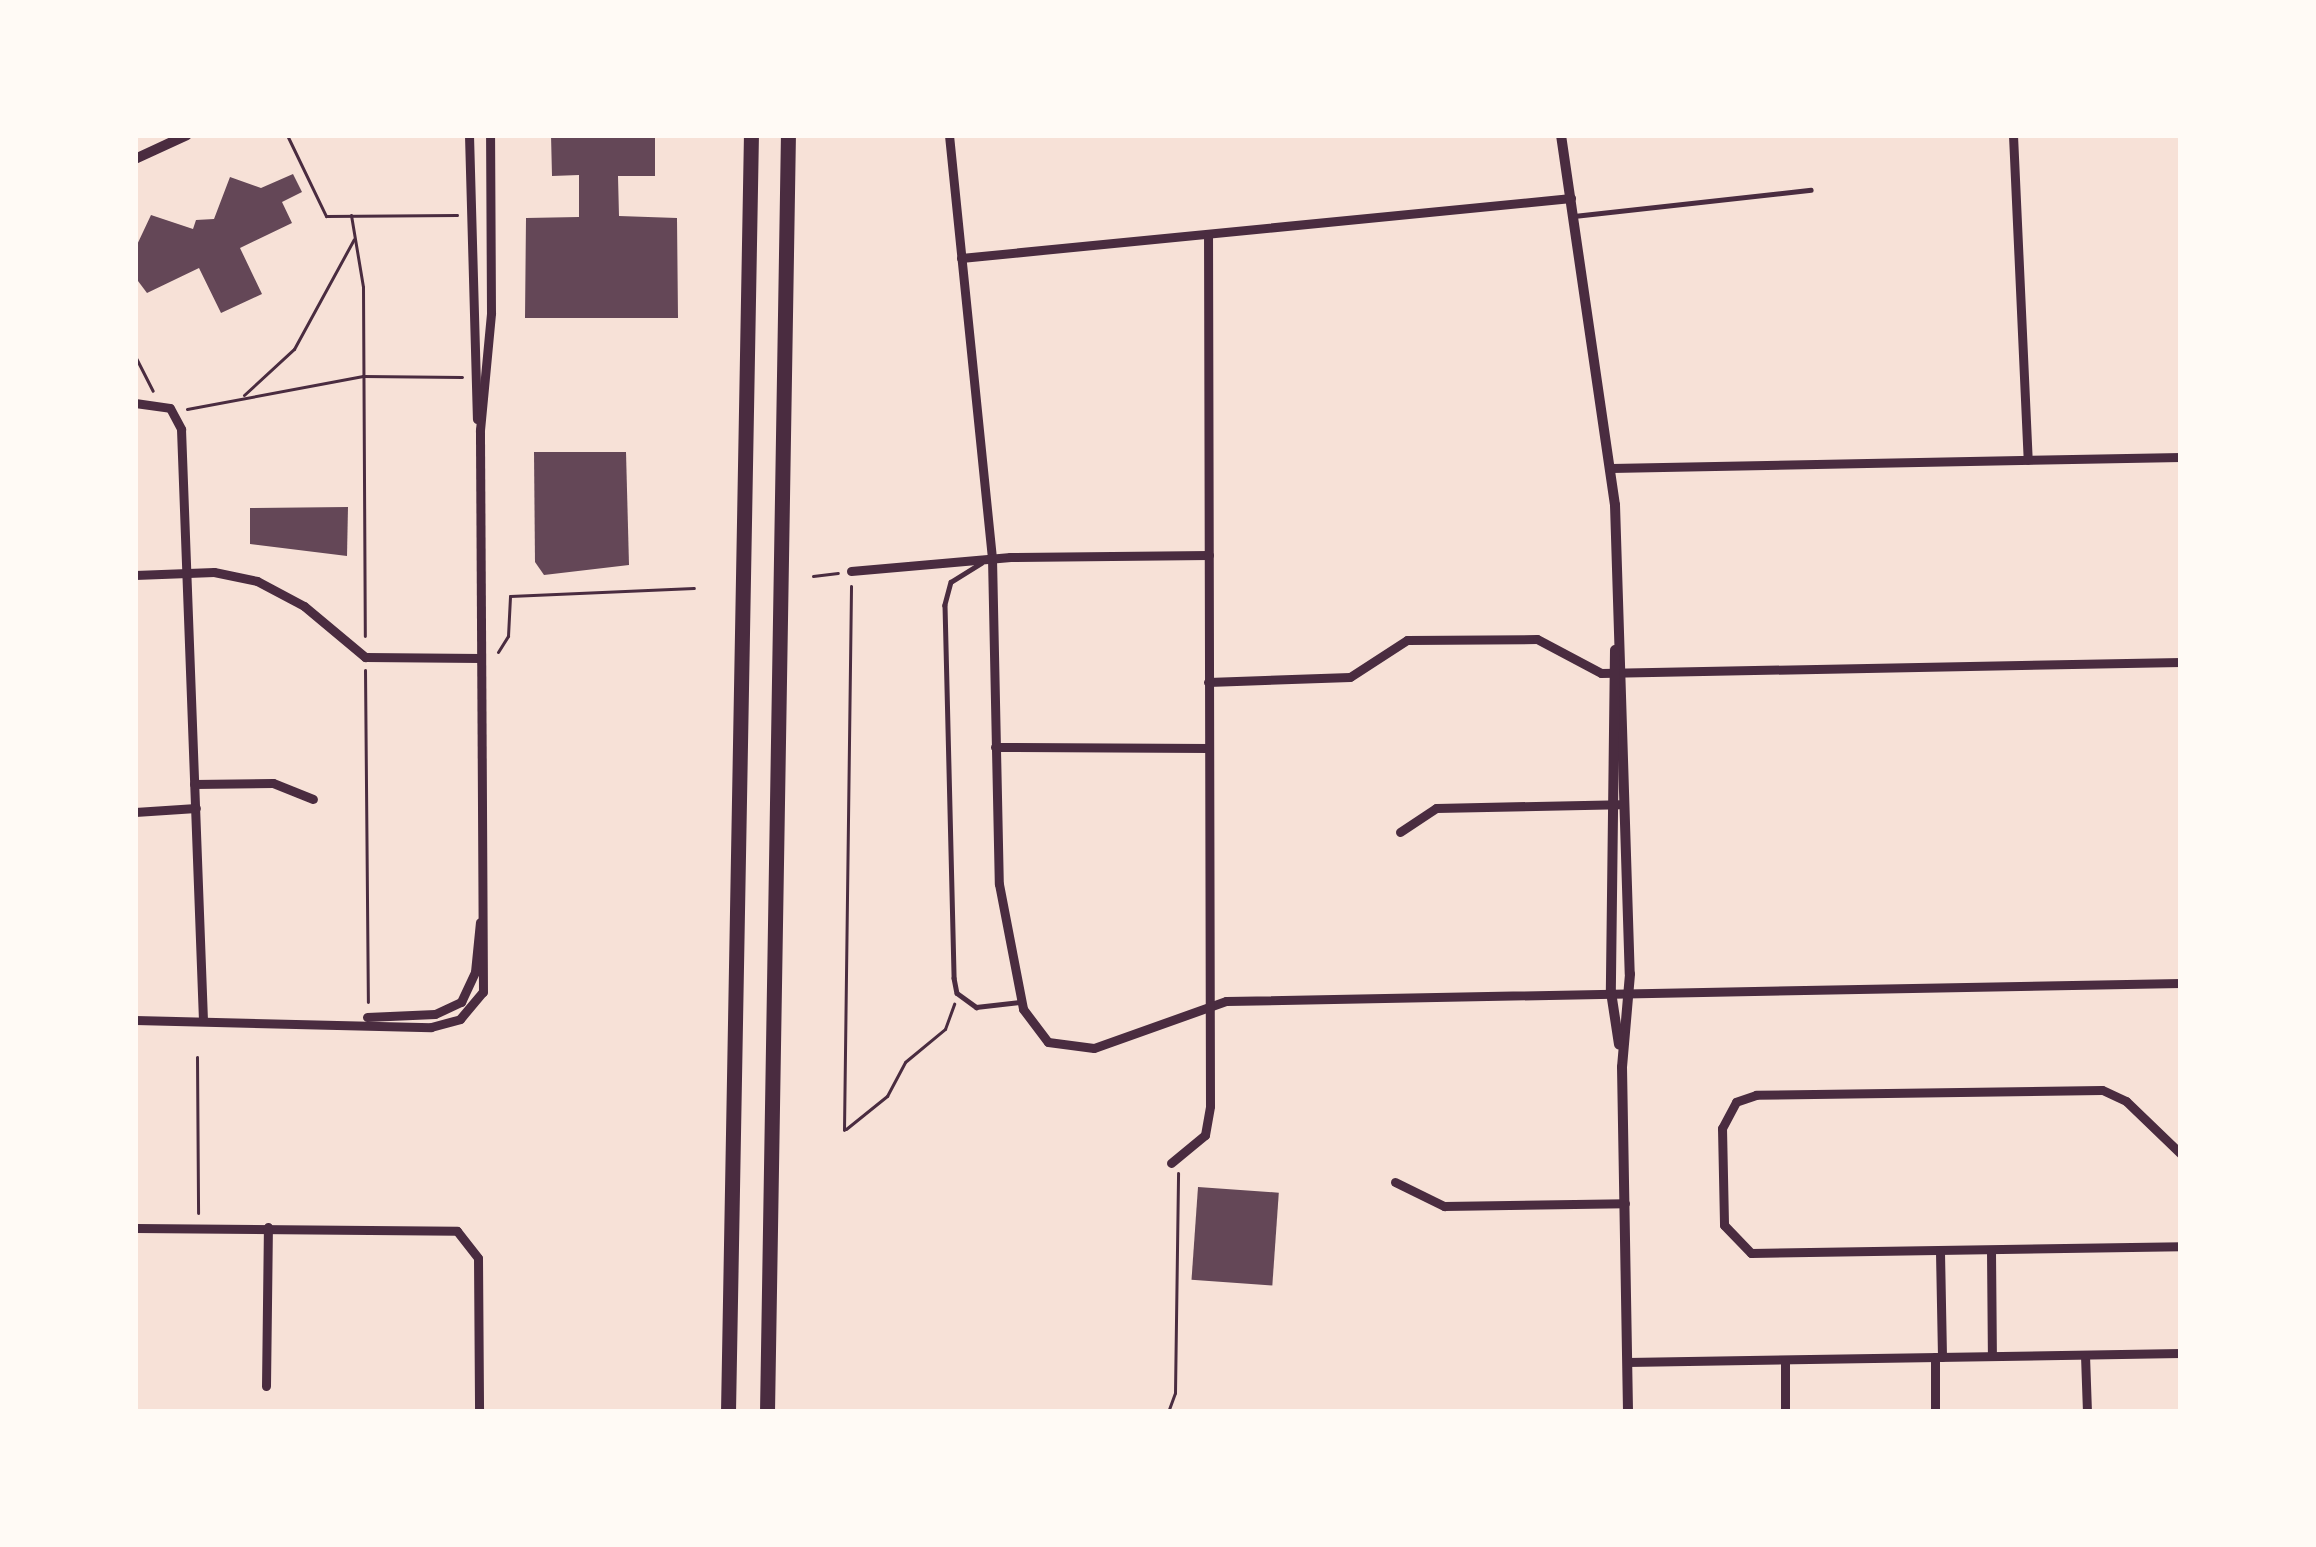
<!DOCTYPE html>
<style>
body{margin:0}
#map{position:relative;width:2316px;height:1547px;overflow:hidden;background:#f7e1d7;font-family:"Playfair Display",serif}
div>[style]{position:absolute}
.building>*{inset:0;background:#644757;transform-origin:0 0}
.path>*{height:3px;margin:-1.5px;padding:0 1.5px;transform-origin:1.5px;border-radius:1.5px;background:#4a2c40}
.service>*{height:4.5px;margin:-2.25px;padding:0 2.25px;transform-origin:2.25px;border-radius:2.25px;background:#4a2c40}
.minor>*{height:9px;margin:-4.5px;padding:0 4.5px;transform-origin:4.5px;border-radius:4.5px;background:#4a2c40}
.tertiary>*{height:10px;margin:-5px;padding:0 5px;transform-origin:5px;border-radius:5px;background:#4a2c40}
.motorway>*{height:15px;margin:-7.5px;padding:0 7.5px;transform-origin:7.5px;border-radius:7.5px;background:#4a2c40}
span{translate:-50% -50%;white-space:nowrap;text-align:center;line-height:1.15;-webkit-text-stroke:10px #fffaf5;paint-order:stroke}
.frame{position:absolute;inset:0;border:138px solid #fffaf5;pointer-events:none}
</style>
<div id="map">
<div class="building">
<i style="clip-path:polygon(551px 135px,655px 135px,655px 176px,618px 176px,619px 216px,677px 218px,678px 318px,525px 318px,526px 218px,579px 217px,579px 175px,552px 176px)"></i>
<i style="clip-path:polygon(293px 174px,302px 192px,282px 202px,292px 223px,240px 248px,262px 294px,221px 313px,199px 268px,147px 293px,135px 277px,135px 249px,151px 215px,193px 229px,196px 220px,214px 219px,230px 177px,261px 188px)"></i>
<i style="clip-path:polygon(534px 452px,626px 452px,629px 565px,544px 575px,535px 562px)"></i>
<i style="clip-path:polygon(348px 507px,347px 556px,250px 544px,250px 508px)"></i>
<i style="left:1198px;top:1187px;width:81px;height:93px;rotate:4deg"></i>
</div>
<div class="path">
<i style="left:287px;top:135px;width:90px;rotate:64.3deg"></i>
<i style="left:326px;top:216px;width:131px;rotate:-0.4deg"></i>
<i style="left:351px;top:215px;width:73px;rotate:80.5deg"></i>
<i style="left:363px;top:287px;width:349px;rotate:89.7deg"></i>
<i style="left:135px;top:356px;width:39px;rotate:63deg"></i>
<i style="left:244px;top:395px;width:68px;rotate:-42.6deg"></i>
<i style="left:294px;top:349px;width:125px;rotate:-61.4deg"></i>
<i style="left:187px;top:409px;width:179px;rotate:-10.6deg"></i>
<i style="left:363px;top:376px;width:99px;rotate:0.6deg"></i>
<i style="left:813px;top:576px;width:25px;rotate:-7deg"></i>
<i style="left:498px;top:652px;width:19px;rotate:-58deg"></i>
<i style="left:508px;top:636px;width:40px;rotate:-87.1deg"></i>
<i style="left:510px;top:596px;width:184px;rotate:-2.5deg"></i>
<i style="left:365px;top:670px;width:332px;rotate:89.5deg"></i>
<i style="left:197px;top:1057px;width:156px;rotate:89.6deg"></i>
<i style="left:846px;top:1129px;width:53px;rotate:-38.8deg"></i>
<i style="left:887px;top:1096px;width:38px;rotate:-62deg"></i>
<i style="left:905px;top:1062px;width:52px;rotate:-39.5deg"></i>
<i style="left:945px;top:1029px;width:27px;rotate:-70deg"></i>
<i style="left:844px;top:1130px;width:544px;rotate:-89.26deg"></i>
<i style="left:1168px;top:1412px;width:20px;rotate:-70deg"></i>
<i style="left:1175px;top:1393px;width:220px;rotate:-89.2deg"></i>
</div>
<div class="service">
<i style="left:1574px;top:216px;width:238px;rotate:-6.3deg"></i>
<i style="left:982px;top:563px;width:36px;rotate:148deg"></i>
<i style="left:951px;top:582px;width:24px;rotate:105deg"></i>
<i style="left:945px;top:605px;width:373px;rotate:88.6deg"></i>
<i style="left:954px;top:978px;width:15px;rotate:79deg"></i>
<i style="left:957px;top:993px;width:24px;rotate:36deg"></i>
<i style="left:976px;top:1007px;width:43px;rotate:-6.6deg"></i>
</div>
<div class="minor">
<i style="left:469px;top:135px;width:284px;rotate:88.4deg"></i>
<i style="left:949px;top:135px;width:425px;rotate:84.2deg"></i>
<i style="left:992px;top:558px;width:326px;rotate:88.8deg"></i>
<i style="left:999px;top:884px;width:127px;rotate:79.1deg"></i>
<i style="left:1023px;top:1009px;width:41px;rotate:52.9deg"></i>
<i style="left:1048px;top:1042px;width:46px;rotate:7.4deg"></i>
<i style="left:1094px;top:1048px;width:140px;rotate:-19.6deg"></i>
<i style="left:1226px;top:1001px;width:955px;rotate:-1.08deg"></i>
<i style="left:2013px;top:135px;width:325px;rotate:87.4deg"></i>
<i style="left:961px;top:258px;width:613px;rotate:-5.62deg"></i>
<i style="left:135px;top:403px;width:35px;rotate:8deg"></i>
<i style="left:170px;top:408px;width:24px;rotate:62deg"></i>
<i style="left:181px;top:429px;width:591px;rotate:87.87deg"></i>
<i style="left:1611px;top:468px;width:570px;rotate:-1.11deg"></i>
<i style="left:851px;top:571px;width:160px;rotate:-5deg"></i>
<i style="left:1010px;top:557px;width:199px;rotate:-0.6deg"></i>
<i style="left:135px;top:575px;width:79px;rotate:-2.2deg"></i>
<i style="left:214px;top:572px;width:44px;rotate:11.8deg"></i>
<i style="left:257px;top:581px;width:53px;rotate:28deg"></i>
<i style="left:304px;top:606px;width:80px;rotate:39.9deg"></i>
<i style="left:365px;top:657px;width:116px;rotate:0.5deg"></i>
<i style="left:1208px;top:682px;width:142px;rotate:-2deg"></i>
<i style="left:1350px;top:677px;width:68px;rotate:-33deg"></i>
<i style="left:1407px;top:640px;width:130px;rotate:-0.4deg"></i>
<i style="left:1537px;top:639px;width:72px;rotate:28deg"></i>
<i style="left:1601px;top:673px;width:580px;rotate:-1.09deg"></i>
<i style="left:995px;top:747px;width:214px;rotate:0.3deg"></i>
<i style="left:194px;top:784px;width:79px;rotate:-0.7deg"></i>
<i style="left:273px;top:783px;width:43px;rotate:21.8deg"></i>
<i style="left:135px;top:812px;width:61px;rotate:-3.8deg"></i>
<i style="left:1400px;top:832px;width:43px;rotate:-33.7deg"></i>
<i style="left:1436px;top:808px;width:184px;rotate:-1.2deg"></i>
<i style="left:367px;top:1017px;width:68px;rotate:-2.5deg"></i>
<i style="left:435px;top:1014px;width:29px;rotate:-25deg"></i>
<i style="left:461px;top:1002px;width:33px;rotate:-65deg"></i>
<i style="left:475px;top:972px;width:50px;rotate:-84.3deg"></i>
<i style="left:135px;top:1020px;width:296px;rotate:1.4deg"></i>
<i style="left:431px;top:1027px;width:30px;rotate:-15deg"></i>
<i style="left:460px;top:1019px;width:35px;rotate:-50deg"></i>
<i style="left:483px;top:992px;width:562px;rotate:-90.31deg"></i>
<i style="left:480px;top:430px;width:118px;rotate:-84.6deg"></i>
<i style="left:491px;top:313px;width:178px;rotate:-90.3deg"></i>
<i style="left:2181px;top:1154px;width:76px;rotate:-136.1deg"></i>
<i style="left:2126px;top:1101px;width:26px;rotate:-155deg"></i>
<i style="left:2102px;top:1090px;width:346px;rotate:179.2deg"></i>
<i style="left:1756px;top:1095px;width:21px;rotate:161deg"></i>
<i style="left:1736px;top:1102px;width:30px;rotate:118deg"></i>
<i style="left:1722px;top:1128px;width:97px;rotate:88.8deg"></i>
<i style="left:1724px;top:1225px;width:39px;rotate:46deg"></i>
<i style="left:1751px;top:1253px;width:430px;rotate:-0.9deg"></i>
<i style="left:1171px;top:1163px;width:44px;rotate:-39.5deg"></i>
<i style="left:1205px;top:1135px;width:29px;rotate:-80deg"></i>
<i style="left:1210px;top:1106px;width:872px;rotate:-90.13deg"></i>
<i style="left:1395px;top:1182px;width:55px;rotate:26.1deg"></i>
<i style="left:1444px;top:1206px;width:181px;rotate:-0.9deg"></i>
<i style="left:135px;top:1228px;width:322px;rotate:0.5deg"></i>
<i style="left:457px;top:1231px;width:34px;rotate:52deg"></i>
<i style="left:478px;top:1258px;width:154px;rotate:89.6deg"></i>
<i style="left:1991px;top:1251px;width:105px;rotate:89.5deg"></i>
<i style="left:1940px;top:1252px;width:105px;rotate:88.9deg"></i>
<i style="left:2085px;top:1355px;width:57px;rotate:88deg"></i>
<i style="left:1627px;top:1362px;width:554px;rotate:-0.93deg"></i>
<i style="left:266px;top:1386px;width:159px;rotate:-89.3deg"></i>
<i style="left:1785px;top:1412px;width:52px;rotate:-90deg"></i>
<i style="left:1935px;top:1412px;width:55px;rotate:-90deg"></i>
</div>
<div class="tertiary">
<i style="left:1561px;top:135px;width:374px;rotate:81.7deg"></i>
<i style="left:1615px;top:505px;width:469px;rotate:88.2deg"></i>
<i style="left:1630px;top:974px;width:93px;rotate:94.9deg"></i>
<i style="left:1622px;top:1067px;width:345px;rotate:89deg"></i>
<i style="left:135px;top:159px;width:57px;rotate:-24.8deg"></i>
<i style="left:1615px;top:650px;width:342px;rotate:90.7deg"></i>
<i style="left:1611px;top:992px;width:53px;rotate:81.3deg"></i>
</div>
<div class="motorway">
<i style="left:728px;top:1412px;width:1277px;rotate:-88.97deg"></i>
<i style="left:767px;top:1412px;width:1277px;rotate:-89.06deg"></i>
</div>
<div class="frame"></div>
</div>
